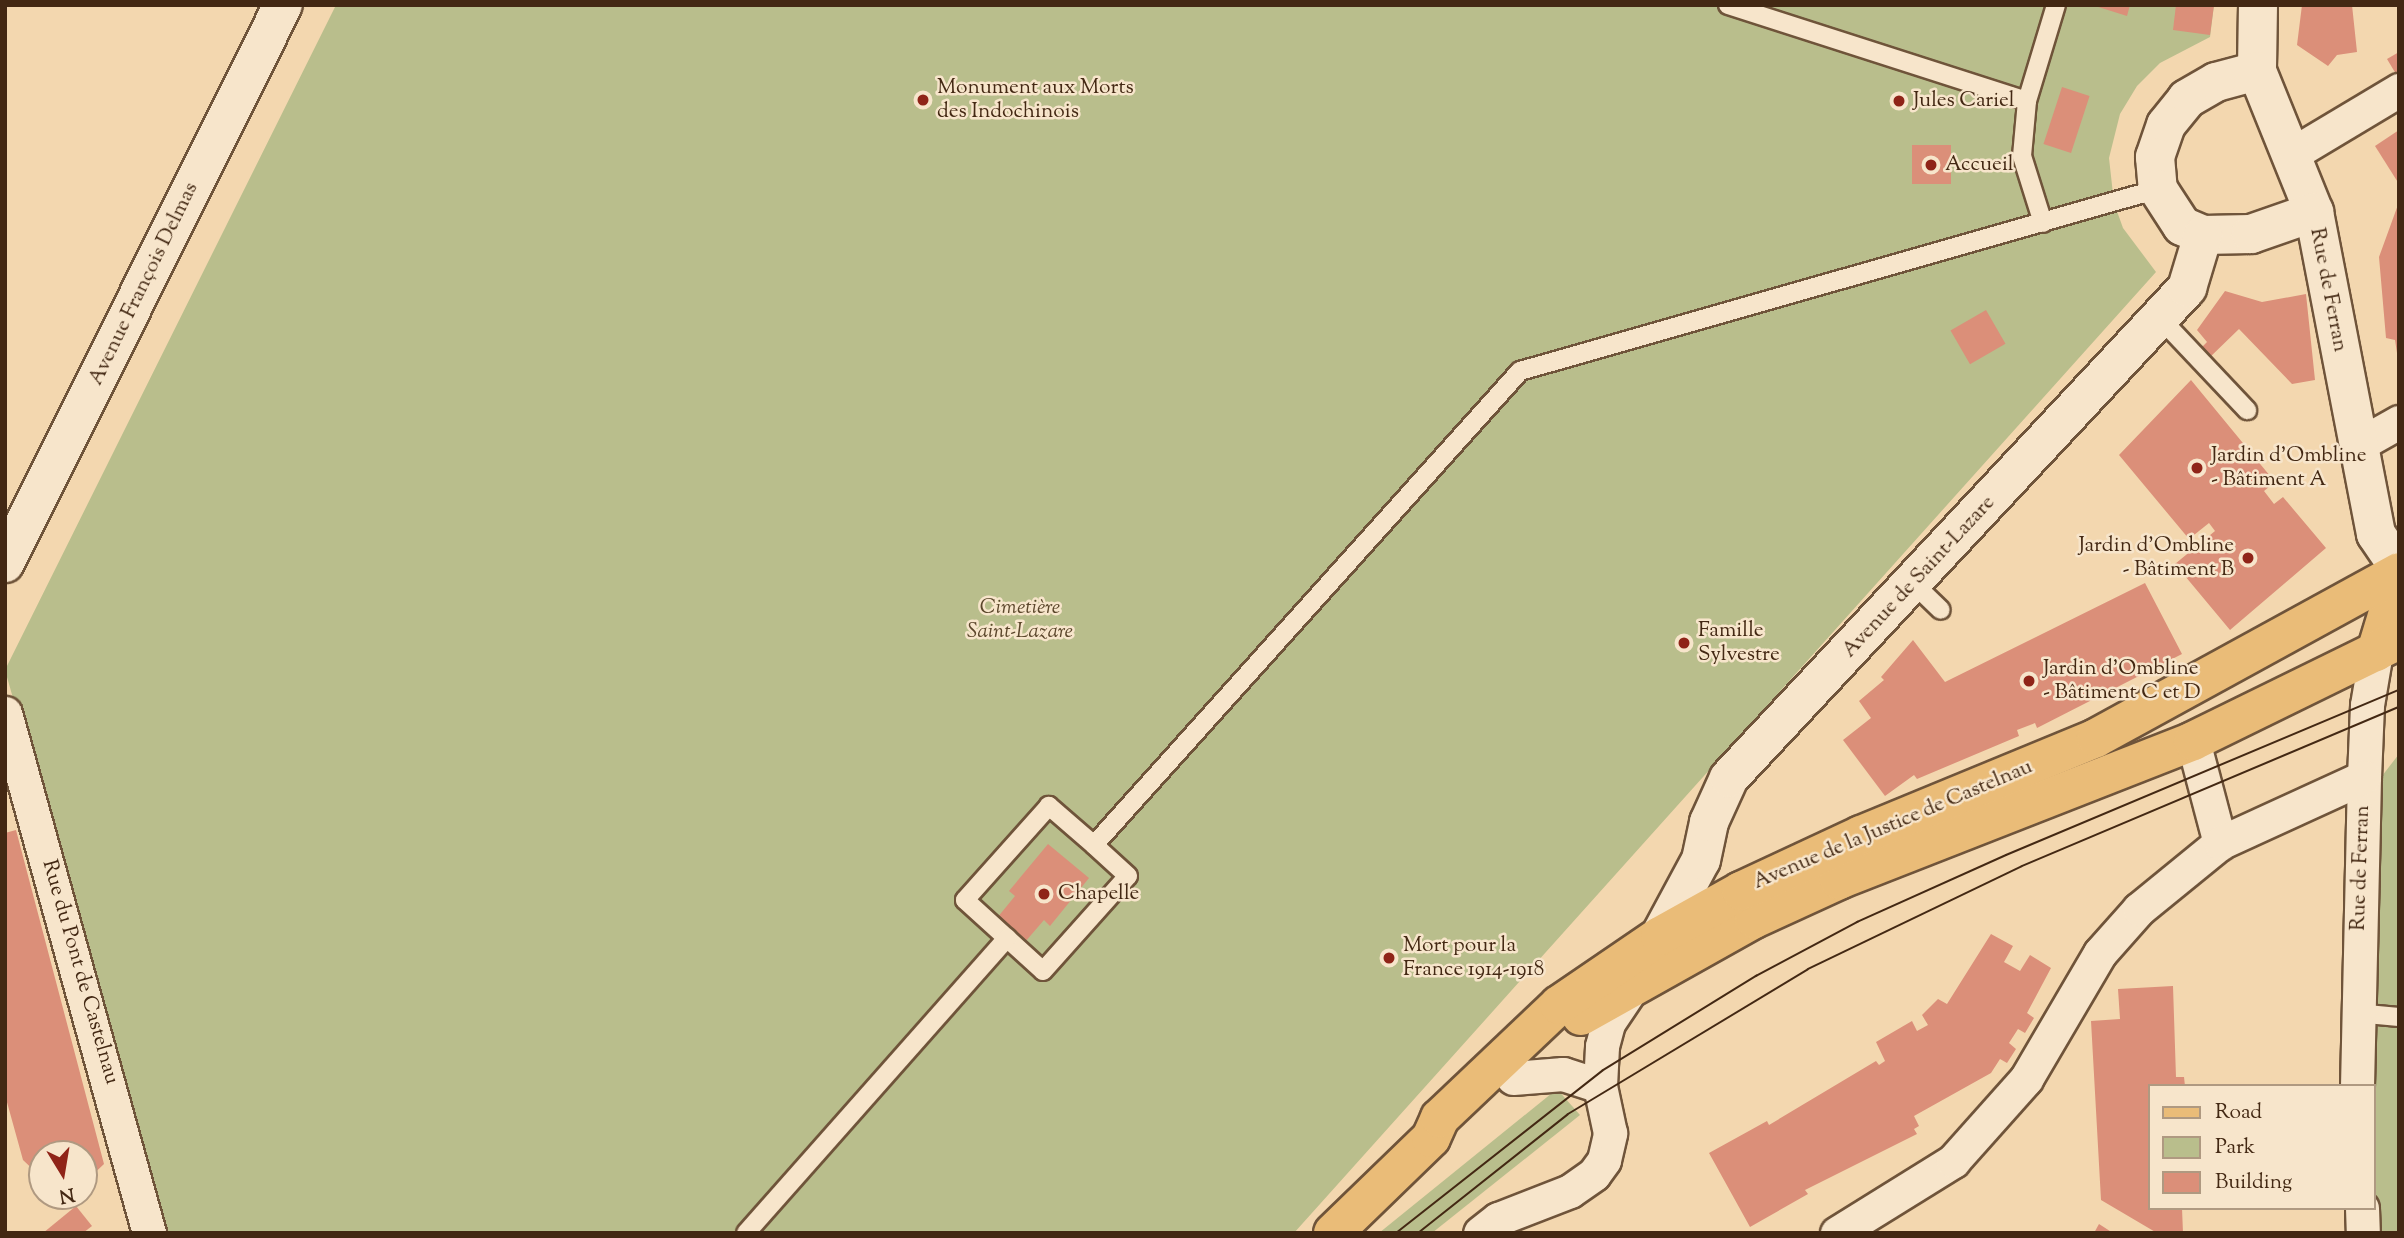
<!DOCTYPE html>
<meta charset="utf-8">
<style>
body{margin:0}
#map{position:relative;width:2404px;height:1238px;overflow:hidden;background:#f3d7af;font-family:"Sorts Mill Goudy",serif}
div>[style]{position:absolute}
.green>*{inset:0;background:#b9be8c}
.building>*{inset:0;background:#db8f79;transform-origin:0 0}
.roads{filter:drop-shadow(2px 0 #6f543a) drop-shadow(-2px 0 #6f543a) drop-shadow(0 2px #6f543a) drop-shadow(0 -2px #6f543a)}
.lane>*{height:18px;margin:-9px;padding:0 9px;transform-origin:9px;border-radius:9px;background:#f7e5cb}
.street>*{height:33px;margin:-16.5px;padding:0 16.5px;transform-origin:16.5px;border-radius:16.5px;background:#f7e5cb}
.secondary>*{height:38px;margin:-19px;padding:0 19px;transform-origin:19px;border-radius:19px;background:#f7e5cb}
.primary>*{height:38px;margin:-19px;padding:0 19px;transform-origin:19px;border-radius:19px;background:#eabc78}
.tram>*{height:2px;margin:-1px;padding:0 1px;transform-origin:1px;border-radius:1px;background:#432813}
.dots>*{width:19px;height:19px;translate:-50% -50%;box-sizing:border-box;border:4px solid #f7e5cb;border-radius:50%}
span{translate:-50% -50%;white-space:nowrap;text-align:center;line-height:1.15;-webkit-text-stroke:5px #f7e5cb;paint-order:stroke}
.poi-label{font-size:21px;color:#432813}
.left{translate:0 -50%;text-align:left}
.right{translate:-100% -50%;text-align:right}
.street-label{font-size:21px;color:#432813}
.park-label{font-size:21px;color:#5b462b;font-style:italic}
.frame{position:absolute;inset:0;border:7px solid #432813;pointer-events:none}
.legend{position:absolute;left:2148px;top:1084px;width:228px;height:126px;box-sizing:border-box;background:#f7e5cb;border:2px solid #af9981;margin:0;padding:9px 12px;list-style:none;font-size:21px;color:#432813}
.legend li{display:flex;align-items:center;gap:14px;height:35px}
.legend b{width:35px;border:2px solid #af9981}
.north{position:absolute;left:28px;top:1140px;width:70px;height:70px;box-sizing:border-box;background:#f7e5cb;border:2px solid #af9981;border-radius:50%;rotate:169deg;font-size:19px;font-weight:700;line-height:28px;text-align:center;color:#432813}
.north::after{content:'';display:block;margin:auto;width:24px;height:32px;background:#8f2418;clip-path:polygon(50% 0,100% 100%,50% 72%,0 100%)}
</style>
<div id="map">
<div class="green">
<i style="clip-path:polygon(336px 5px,2214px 5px,2210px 37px,2160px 63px,2137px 86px,2120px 114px,2109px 158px,2114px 203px,2123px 228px,2156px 272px,1294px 1233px,165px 1233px,5px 670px)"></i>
<i style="clip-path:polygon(2399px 754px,2399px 1233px,2374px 1233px,2374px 1086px,2369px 1086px,2375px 785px)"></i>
<i style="clip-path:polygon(1557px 1089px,1580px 1115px,1432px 1233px,1379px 1233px)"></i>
</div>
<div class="building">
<i style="clip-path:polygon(2092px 5px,2130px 5px,2127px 16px)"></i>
<i style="clip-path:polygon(2176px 5px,2214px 5px,2210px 35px,2173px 30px)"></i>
<i style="clip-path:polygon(2302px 5px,2352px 5px,2357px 52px,2337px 55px,2328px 66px,2297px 45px)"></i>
<i style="clip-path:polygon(2399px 52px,2399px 73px,2396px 74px,2387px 59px)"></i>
<i style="left:2062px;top:87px;width:29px;height:60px;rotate:18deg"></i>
<i style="clip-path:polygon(2399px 130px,2399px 184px,2375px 146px)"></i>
<i style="left:1912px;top:145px;width:39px;height:39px"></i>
<i style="clip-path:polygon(2399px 202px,2399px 353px,2397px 353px,2395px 340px,2386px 338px,2379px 257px)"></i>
<i style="clip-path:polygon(2225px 291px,2262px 302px,2306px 294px,2315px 380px,2292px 384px,2239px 329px,2207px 360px,2198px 351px,2207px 342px,2197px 330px)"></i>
<i style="left:1986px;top:310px;width:39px;height:41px;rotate:60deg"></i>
<i style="clip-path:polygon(2191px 380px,2275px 482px,2264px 491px,2274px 504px,2283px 497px,2326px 548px,2230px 630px,2175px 564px,2215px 531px,2209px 523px,2189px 539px,2119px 455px)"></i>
<i style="clip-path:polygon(2145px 583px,2182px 654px,2037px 728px,2035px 723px,2017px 730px,2019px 736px,1917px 779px,1914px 775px,1885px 796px,1843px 740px,1871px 718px,1859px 701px,1884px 680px,1881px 677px,1913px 640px,1945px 682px)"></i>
<i style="clip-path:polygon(16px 830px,104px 1164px,84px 1183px,84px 1154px,42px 1154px,42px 1178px,23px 1160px,5px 1095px,5px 833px)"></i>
<i style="clip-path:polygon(1048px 844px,1089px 878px,1050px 926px,1044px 920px,1025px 942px,997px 918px,1015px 896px,1009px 891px)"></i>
<i style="clip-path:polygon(1991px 934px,2013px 946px,2004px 962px,2020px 971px,2030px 955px,2051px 968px,2027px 1013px,2034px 1018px,2025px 1033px,2018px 1029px,2009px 1043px,2016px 1049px,2007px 1063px,2000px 1059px,1991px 1073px,1914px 1116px,1919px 1126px,1914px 1129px,1917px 1134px,1805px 1190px,1808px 1194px,1750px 1227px,1709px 1153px,1767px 1121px,1769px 1125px,1876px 1061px,1879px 1065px,1885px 1061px,1876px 1042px,1912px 1021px,1917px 1031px,1928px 1025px,1922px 1015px,1938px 999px,1947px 1004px)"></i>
<i style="clip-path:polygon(2173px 986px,2176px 1077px,2184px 1077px,2185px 1086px,2150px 1086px,2150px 1208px,2182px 1208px,2183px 1233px,2157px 1233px,2101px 1200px,2091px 1021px,2120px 1019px,2118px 989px)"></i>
<i style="clip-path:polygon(76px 1206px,92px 1226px,83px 1233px,43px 1233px)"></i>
<i style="clip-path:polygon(2099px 1224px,2113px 1233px,2094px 1233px)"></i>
</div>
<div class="roads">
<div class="lane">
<i style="left:1728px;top:5px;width:314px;rotate:17.8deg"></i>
<i style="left:2027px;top:101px;width:100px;rotate:-73.2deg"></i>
<i style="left:2027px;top:101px;width:55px;rotate:95.2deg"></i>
<i style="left:2022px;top:156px;width:70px;rotate:72.6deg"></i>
<i style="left:2160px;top:318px;width:127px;rotate:46.6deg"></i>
<i style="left:1914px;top:584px;width:37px;rotate:44deg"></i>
<i style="left:1094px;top:845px;width:60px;rotate:-139.1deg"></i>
<i style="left:1049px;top:806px;width:126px;rotate:131.8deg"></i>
<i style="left:965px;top:900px;width:105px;rotate:42.3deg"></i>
<i style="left:1043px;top:971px;width:127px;rotate:-48.2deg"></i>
<i style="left:1128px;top:876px;width:46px;rotate:-137.6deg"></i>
<i style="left:1094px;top:845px;width:637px;rotate:-48.05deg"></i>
<i style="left:1520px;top:371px;width:663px;rotate:-15.92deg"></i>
<i style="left:2356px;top:1013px;width:43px;rotate:5.3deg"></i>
<i style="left:746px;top:1233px;width:394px;rotate:-48.5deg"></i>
</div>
<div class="street">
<i style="left:2292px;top:154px;width:125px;rotate:-30.9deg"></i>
<i style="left:2358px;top:445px;width:47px;rotate:-29.3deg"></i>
<i style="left:5px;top:713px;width:540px;rotate:74.52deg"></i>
<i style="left:2193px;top:741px;width:106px;rotate:75.2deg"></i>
<i style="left:1513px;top:1078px;width:50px;rotate:-4.6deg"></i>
<i style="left:1563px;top:1074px;width:39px;rotate:18deg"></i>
<i style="left:2357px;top:1086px;width:309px;rotate:-88.7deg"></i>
<i style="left:2364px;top:777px;width:72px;rotate:-87.6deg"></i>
<i style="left:2367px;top:705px;width:54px;rotate:-80.4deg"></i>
<i style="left:2362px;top:1208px;width:25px;rotate:88deg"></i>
<i style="left:1480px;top:1233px;width:23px;rotate:-38deg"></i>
<i style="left:1498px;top:1219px;width:77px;rotate:-21.3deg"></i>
<i style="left:1570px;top:1191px;width:29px;rotate:-35deg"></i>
<i style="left:1594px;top:1174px;width:17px;rotate:-54deg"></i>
<i style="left:1604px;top:1160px;width:28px;rotate:-77deg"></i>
<i style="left:1610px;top:1133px;width:48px;rotate:-102deg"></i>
<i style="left:1600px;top:1086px;width:40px;rotate:-87.1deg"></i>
<i style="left:1602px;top:1046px;width:24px;rotate:-75deg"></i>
<i style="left:1608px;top:1023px;width:40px;rotate:-56deg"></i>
<i style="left:1837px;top:1233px;width:137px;rotate:-31.8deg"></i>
<i style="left:1953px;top:1161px;width:110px;rotate:-48.3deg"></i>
<i style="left:2026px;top:1079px;width:146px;rotate:-59.6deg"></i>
<i style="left:2100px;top:953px;width:59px;rotate:-48.4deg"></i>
<i style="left:2139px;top:909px;width:104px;rotate:-39.2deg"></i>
<i style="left:2220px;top:843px;width:158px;rotate:-24.6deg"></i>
</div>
<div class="secondary">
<i style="left:2258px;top:5px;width:66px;rotate:90.9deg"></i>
<i style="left:2257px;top:71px;width:152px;rotate:68deg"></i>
<i style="left:2314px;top:212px;width:328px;rotate:79.1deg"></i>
<i style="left:2376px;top:534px;width:41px;rotate:55.9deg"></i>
<i style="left:2257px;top:71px;width:42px;rotate:165deg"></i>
<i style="left:2216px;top:82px;width:34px;rotate:150deg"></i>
<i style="left:2187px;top:99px;width:33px;rotate:129deg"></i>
<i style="left:2166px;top:125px;width:34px;rotate:109deg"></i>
<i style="left:2155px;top:157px;width:32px;rotate:85deg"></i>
<i style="left:2158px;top:189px;width:44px;rotate:57deg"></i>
<i style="left:2182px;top:226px;width:23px;rotate:23deg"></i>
<i style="left:2203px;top:235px;width:48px;rotate:-1.2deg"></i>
<i style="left:2251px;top:234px;width:67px;rotate:-19.2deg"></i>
<i style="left:5px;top:563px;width:623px;rotate:-63.52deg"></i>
<i style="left:1660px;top:936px;width:86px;rotate:-61.7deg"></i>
<i style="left:1701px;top:860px;width:39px;rotate:-78deg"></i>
<i style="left:1709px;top:822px;width:48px;rotate:-65.6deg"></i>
<i style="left:1729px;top:778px;width:671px;rotate:-46.93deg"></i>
<i style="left:2187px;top:288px;width:55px;rotate:-73.2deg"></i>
</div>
<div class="primary">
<i style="left:2376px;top:652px;width:79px;rotate:-73.2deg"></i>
<i style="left:1581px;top:1016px;width:198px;rotate:-29.3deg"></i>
<i style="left:1754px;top:919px;width:94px;rotate:-24.6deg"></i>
<i style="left:1839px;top:880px;width:380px;rotate:-21.4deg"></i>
<i style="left:2193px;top:741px;width:229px;rotate:-26.1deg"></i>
<i style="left:1333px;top:1233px;width:136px;rotate:-44.1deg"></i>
<i style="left:1431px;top:1138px;width:22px;rotate:-66deg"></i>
<i style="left:1440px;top:1118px;width:164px;rotate:-43.5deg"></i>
<i style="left:1559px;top:1005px;width:122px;rotate:-34.3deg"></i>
<i style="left:1660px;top:936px;width:93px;rotate:-29.1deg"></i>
<i style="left:1741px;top:891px;width:132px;rotate:-25deg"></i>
<i style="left:1861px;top:835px;width:254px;rotate:-22.4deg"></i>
<i style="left:2096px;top:738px;width:345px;rotate:-28.7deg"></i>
</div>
</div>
<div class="tram">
<i style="left:1396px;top:1233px;width:263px;rotate:-38.2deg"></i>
<i style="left:1603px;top:1070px;width:180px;rotate:-31.6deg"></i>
<i style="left:1756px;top:976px;width:115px;rotate:-28.1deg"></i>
<i style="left:1857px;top:922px;width:163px;rotate:-24.2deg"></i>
<i style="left:2006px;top:855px;width:426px;rotate:-22.8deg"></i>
<i style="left:1418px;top:1233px;width:191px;rotate:-38.4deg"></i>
<i style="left:1568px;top:1114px;width:280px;rotate:-31.1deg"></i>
<i style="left:1808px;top:969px;width:237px;rotate:-25.7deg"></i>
<i style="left:2022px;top:866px;width:409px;rotate:-22.9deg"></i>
</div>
<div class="dots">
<i style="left:923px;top:100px;background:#8f2418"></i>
<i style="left:1899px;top:101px;background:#8f2418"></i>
<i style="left:1931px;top:165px;background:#8f2418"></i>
<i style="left:2197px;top:468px;background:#8f2418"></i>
<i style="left:2248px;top:558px;background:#8f2418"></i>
<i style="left:1684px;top:643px;background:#8f2418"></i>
<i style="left:2029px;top:681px;background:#8f2418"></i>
<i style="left:1044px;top:894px;background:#8f2418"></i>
<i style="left:1389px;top:958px;background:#8f2418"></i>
</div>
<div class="poi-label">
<span class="left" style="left:937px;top:100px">Monument aux Morts<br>des Indochinois</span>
<span class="left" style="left:1913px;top:101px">Jules Cariel</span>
<span class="left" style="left:1945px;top:165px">Accueil</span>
<span class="left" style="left:2211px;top:468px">Jardin d'Ombline<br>- Bâtiment A</span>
<span class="right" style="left:2234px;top:558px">Jardin d'Ombline<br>- Bâtiment B</span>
<span class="left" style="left:1698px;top:643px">Famille<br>Sylvestre</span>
<span class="left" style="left:2043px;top:681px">Jardin d'Ombline<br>- Bâtiment C et D</span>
<span class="left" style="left:1058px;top:894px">Chapelle</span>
<span class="left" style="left:1403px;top:958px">Mort pour la<br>France 1914-1918</span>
</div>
<div class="street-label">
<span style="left:144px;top:284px;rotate:-64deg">Avenue François Delmas</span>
<span style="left:2328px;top:290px;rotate:79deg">Rue de Ferran</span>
<span style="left:1919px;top:577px;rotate:-47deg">Avenue de Saint-Lazare</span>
<span style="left:1893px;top:825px;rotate:-23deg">Avenue de la Justice de Castelnau</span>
<span style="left:2361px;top:868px;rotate:-88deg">Rue de Ferran</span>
<span style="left:80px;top:972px;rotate:74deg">Rue du Pont de Castelnau</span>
</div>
<div class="park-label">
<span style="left:1020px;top:620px">Cimetière<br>Saint-Lazare</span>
</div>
<div class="frame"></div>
<ul class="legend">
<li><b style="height:9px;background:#eabc78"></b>Road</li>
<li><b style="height:19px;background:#b9be8c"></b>Park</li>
<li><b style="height:19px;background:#db8f79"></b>Building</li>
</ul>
<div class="north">N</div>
</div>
